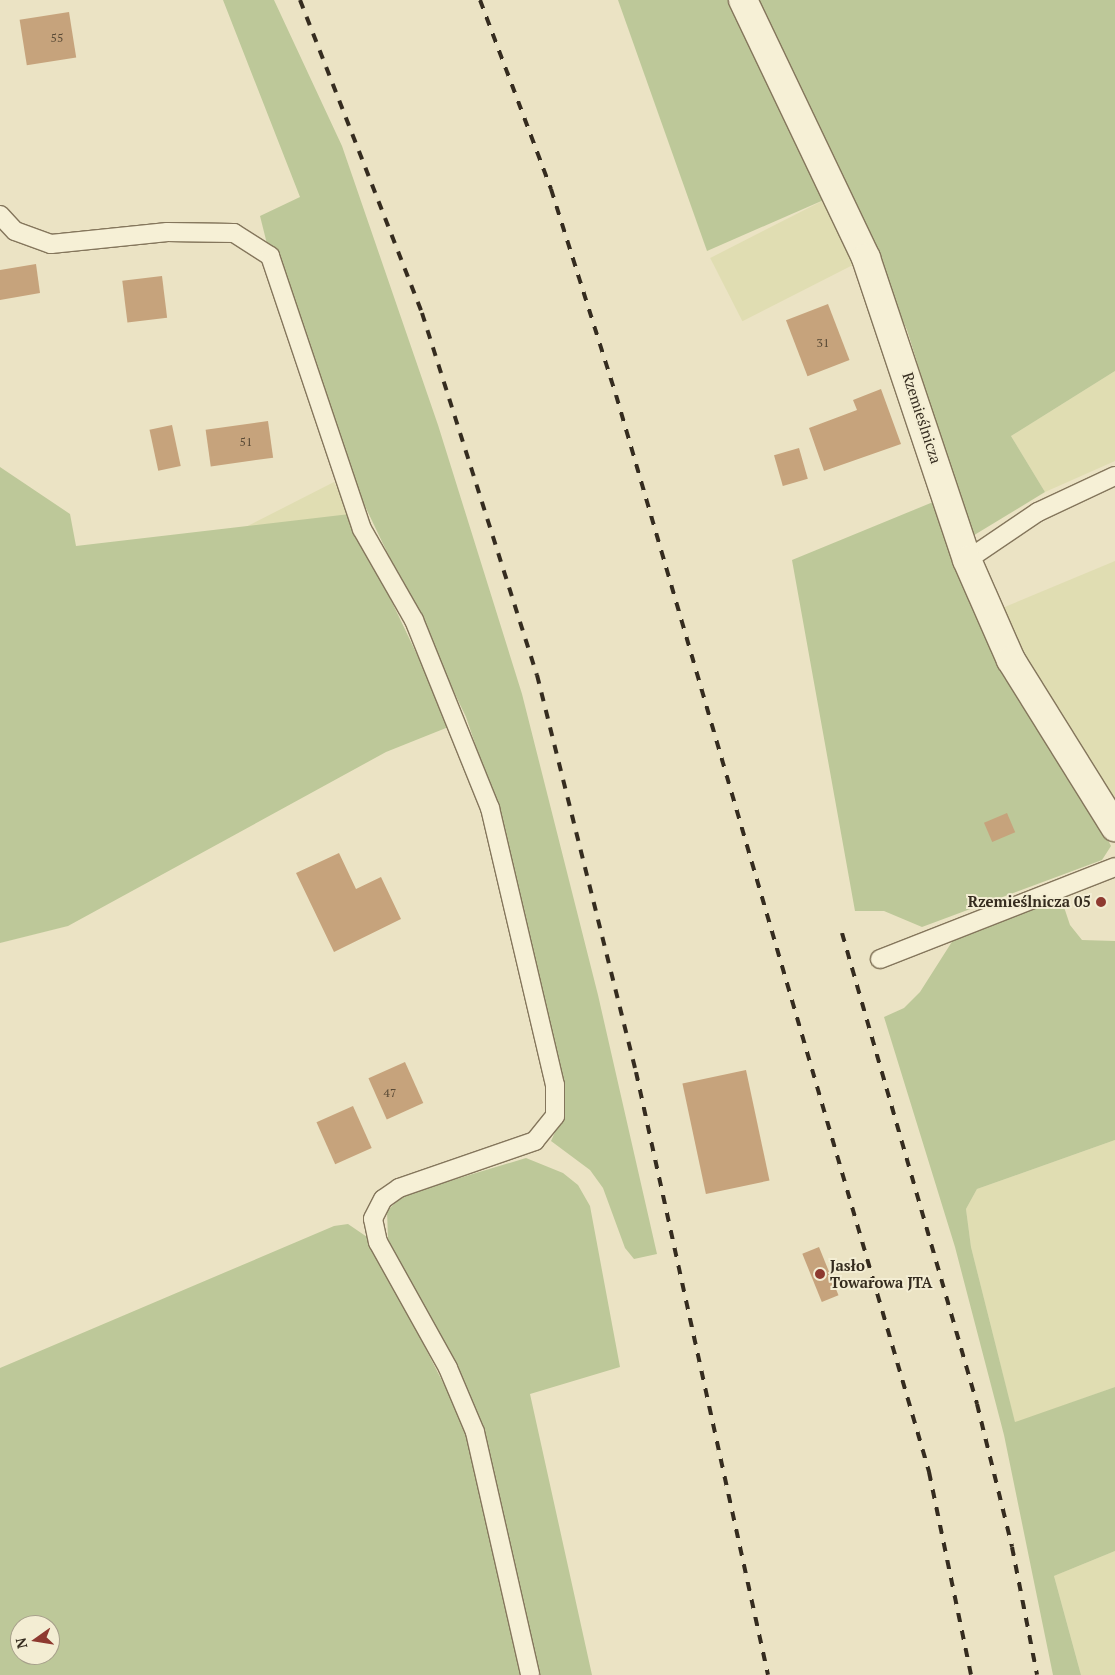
<!DOCTYPE html>
<meta charset="utf-8">
<style>
body{margin:0}
#map{position:relative;width:1115px;height:1675px;overflow:hidden;background:#ebe3c4;font-family:"PT Serif",serif}
div>[style]{position:absolute}
.farmland>*{inset:0;background:#e0ddb2;transform-origin:0 0}
.green>*{inset:0;background:#bdc899}
.building>*{inset:0;background:#c6a37c;transform-origin:0 0}
.roads{filter:drop-shadow(1px 0 #84765c) drop-shadow(-1px 0 #84765c) drop-shadow(0 1px #84765c) drop-shadow(0 -1px #84765c)}
.lane>*{height:18px;margin:-9px;padding:0 9px;transform-origin:9px;border-radius:9px;background:#f6f0d6}
.street>*{height:28px;margin:-14px;padding:0 14px;transform-origin:14px;border-radius:14px;background:#f6f0d6}
.rail>*{height:4px;margin-top:-2px;transform-origin:0;background:repeating-linear-gradient(90deg,#352c1f 0 9px,transparent 0 18px)}
.dots>*{width:14px;height:14px;translate:-50% -50%;box-sizing:border-box;border:2px solid #f3edd3;border-radius:50%}
span{translate:-50% -50%;white-space:nowrap;text-align:center;line-height:1.15;-webkit-text-stroke:4px #f3edd3;paint-order:stroke}
.number-label{font-size:12px;color:#594a36}
.number-label span{-webkit-text-stroke-width:0}
.street-label{font-size:15px;color:#352c1f}
.poi-label{font-size:15px;color:#352c1f;font-weight:700}
.right{translate:-100% -50%;text-align:right}
.left{translate:0 -50%;text-align:left}
.north{position:absolute;left:10px;top:1615px;width:50px;height:50px;box-sizing:border-box;background:#f3edd3;border:1px solid #a7a08b;border-radius:50%;rotate:257deg;font-size:14px;font-weight:700;line-height:20px;text-align:center;color:#352c1f}
.north::after{content:'';display:block;margin:auto;width:18px;height:22px;background:#8e3a30;clip-path:polygon(50% 0,100% 100%,50% 72%,0 100%)}
</style>
<div id="map">
<div class="farmland">
<i style="left:826px;top:199px;width:71px;height:130px;rotate:63deg"></i>
<i style="clip-path:polygon(1115px 371px,1115px 461px,1045px 492px,1011px 436px)"></i>
<i style="left:334px;top:482px;width:36px;height:266px;rotate:63deg"></i>
<i style="clip-path:polygon(1115px 561px,1115px 802px,1016px 646px,1000px 609px)"></i>
<i style="clip-path:polygon(1115px 1140px,1115px 1387px,1015px 1423px,971px 1247px,966px 1209px,977px 1189px)"></i>
<i style="clip-path:polygon(1115px 1551px,1115px 1675px,1081px 1675px,1054px 1576px)"></i>
</div>
<div class="green">
<i style="clip-path:polygon(223px 0,274px 0,342px 146px,438px 425px,522px 694px,598px 995px,657px 1254px,634px 1259px,625px 1248px,603px 1188px,590px 1170px,551px 1141px,565px 1110px,564px 1086px,491px 791px,466px 717px,363px 502px,280px 264px,267px 244px,260px 216px,300px 197px)"></i>
<i style="clip-path:polygon(618px 0,731px 0,826px 199px,707px 251px)"></i>
<i style="clip-path:polygon(755px 0,1115px 0,1115px 371px,1011px 436px,1045px 492px,971px 537px,907px 330px)"></i>
<i style="clip-path:polygon(0 467px,70px 514px,76px 546px,350px 514px,451px 726px,386px 752px,68px 926px,0 943px)"></i>
<i style="clip-path:polygon(938px 500px,1111px 846px,1102px 860px,922px 927px,884px 911px,855px 911px,792px 560px)"></i>
<i style="clip-path:polygon(1050px 902px,1064px 907px,1070px 925px,1082px 940px,1115px 941px,1115px 1140px,977px 1189px,966px 1209px,971px 1247px,1015px 1422px,1115px 1387px,1115px 1551px,1054px 1576px,1081px 1675px,1053px 1675px,1004px 1435px,955px 1247px,884px 1017px,904px 1008px,920px 992px,955px 937px)"></i>
<i style="clip-path:polygon(526px 1158px,563px 1173px,578px 1185px,590px 1206px,620px 1367px,530px 1394px,592px 1675px,537px 1675px,491px 1461px,473px 1402px,388px 1239px,387px 1211px,403px 1195px)"></i>
<i style="clip-path:polygon(evenodd,348px 1224px,370px 1239px,463px 1422px,520px 1675px,0 1675px,0 1368px,334px 1226px,348px 1224px,20px 1625px,50px 1625px,50px 1655px,20px 1655px,20px 1625px)"></i>
</div>
<div class="building">
<i style="left:69px;top:12px;width:46px;height:50px;rotate:81deg"></i>
<i style="clip-path:polygon(36px 264px,40px 293px,0 300px,0 270px)"></i>
<i style="left:162px;top:276px;width:42px;height:40px;rotate:83deg"></i>
<i style="left:828px;top:304px;width:60px;height:45px;rotate:69deg"></i>
<i style="clip-path:polygon(881px 389px,901px 444px,824px 471px,809px 428px,857px 410px,853px 400px)"></i>
<i style="left:268px;top:421px;width:37px;height:63px;rotate:82deg"></i>
<i style="left:172px;top:425px;width:42px;height:23px;rotate:78deg"></i>
<i style="left:799px;top:448px;width:32px;height:26px;rotate:74deg"></i>
<i style="left:1007px;top:813px;width:21px;height:25px;rotate:67deg"></i>
<i style="clip-path:polygon(339px 853px,356px 889px,381px 877px,401px 919px,334px 952px,296px 873px)"></i>
<i style="left:405px;top:1062px;width:45px;height:40px;rotate:66deg"></i>
<i style="left:746px;top:1070px;width:113px;height:65px;rotate:78deg"></i>
<i style="left:353px;top:1106px;width:46px;height:40px;rotate:66deg"></i>
<i style="left:819px;top:1247px;width:52px;height:18px;rotate:68deg"></i>
</div>
<div class="roads">
<div class="lane">
<i style="left:0;top:215px;width:22px;rotate:47deg"></i>
<i style="left:15px;top:231px;width:38px;rotate:20deg"></i>
<i style="left:51px;top:244px;width:117px;rotate:-5.9deg"></i>
<i style="left:167px;top:232px;width:67px;rotate:0.9deg"></i>
<i style="left:234px;top:233px;width:43px;rotate:32.6deg"></i>
<i style="left:270px;top:256px;width:288px;rotate:71.4deg"></i>
<i style="left:362px;top:529px;width:105px;rotate:60.3deg"></i>
<i style="left:414px;top:620px;width:203px;rotate:68deg"></i>
<i style="left:490px;top:808px;width:285px;rotate:76.8deg"></i>
<i style="left:555px;top:1085px;width:31px;rotate:90deg"></i>
<i style="left:555px;top:1116px;width:32px;rotate:129deg"></i>
<i style="left:535px;top:1141px;width:144px;rotate:160.9deg"></i>
<i style="left:399px;top:1188px;width:19px;rotate:145deg"></i>
<i style="left:383px;top:1199px;width:22px;rotate:117deg"></i>
<i style="left:373px;top:1219px;width:24px;rotate:78deg"></i>
<i style="left:378px;top:1242px;width:144px;rotate:60.9deg"></i>
<i style="left:448px;top:1368px;width:69px;rotate:67.1deg"></i>
<i style="left:475px;top:1432px;width:249px;rotate:77.2deg"></i>
<i style="left:967px;top:560px;width:86px;rotate:-34.1deg"></i>
<i style="left:1038px;top:512px;width:85px;rotate:-25.1deg"></i>
<i style="left:880px;top:959px;width:252px;rotate:-21.4deg"></i>
</div>
<div class="street">
<i style="left:743px;top:0;width:286px;rotate:64.5deg"></i>
<i style="left:866px;top:258px;width:318px;rotate:71.5deg"></i>
<i style="left:967px;top:560px;width:109px;rotate:66.3deg"></i>
<i style="left:1011px;top:660px;width:197px;rotate:58.1deg"></i>
</div>
</div>
<div class="rail">
<i style="left:300px;top:0;width:336px;rotate:68.7deg"></i>
<i style="left:422px;top:313px;width:380px;rotate:72.4deg"></i>
<i style="left:537px;top:675px;width:409px;rotate:76deg"></i>
<i style="left:636px;top:1072px;width:617px;rotate:77.65deg"></i>
<i style="left:480px;top:0;width:202px;rotate:69.4deg"></i>
<i style="left:551px;top:189px;width:216px;rotate:72.5deg"></i>
<i style="left:616px;top:395px;width:1122px;rotate:73.79deg"></i>
<i style="left:929px;top:1472px;width:207px;rotate:78.3deg"></i>
<i style="left:842px;top:933px;width:490px;rotate:74deg"></i>
<i style="left:977px;top:1404px;width:147px;rotate:76.2deg"></i>
<i style="left:1012px;top:1547px;width:130px;rotate:78.9deg"></i>
</div>
<div class="dots">
<i style="left:1101px;top:902px;background:#8e3a30"></i>
<i style="left:820px;top:1274px;background:#8e3a30"></i>
</div>
<div class="number-label">
<span style="left:57px;top:38px">55</span>
<span style="left:823px;top:343px">31</span>
<span style="left:246px;top:442px">51</span>
<span style="left:390px;top:1093px">47</span>
</div>
<div class="street-label">
<span style="left:922px;top:418px;rotate:72deg">Rzemieślnicza</span>
</div>
<div class="poi-label">
<span class="right" style="left:1091px;top:902px">Rzemieślnicza 05</span>
<span class="left" style="left:830px;top:1274px">Jasło<br>Towarowa JTA</span>
</div>
<div class="north">N</div>
</div>
